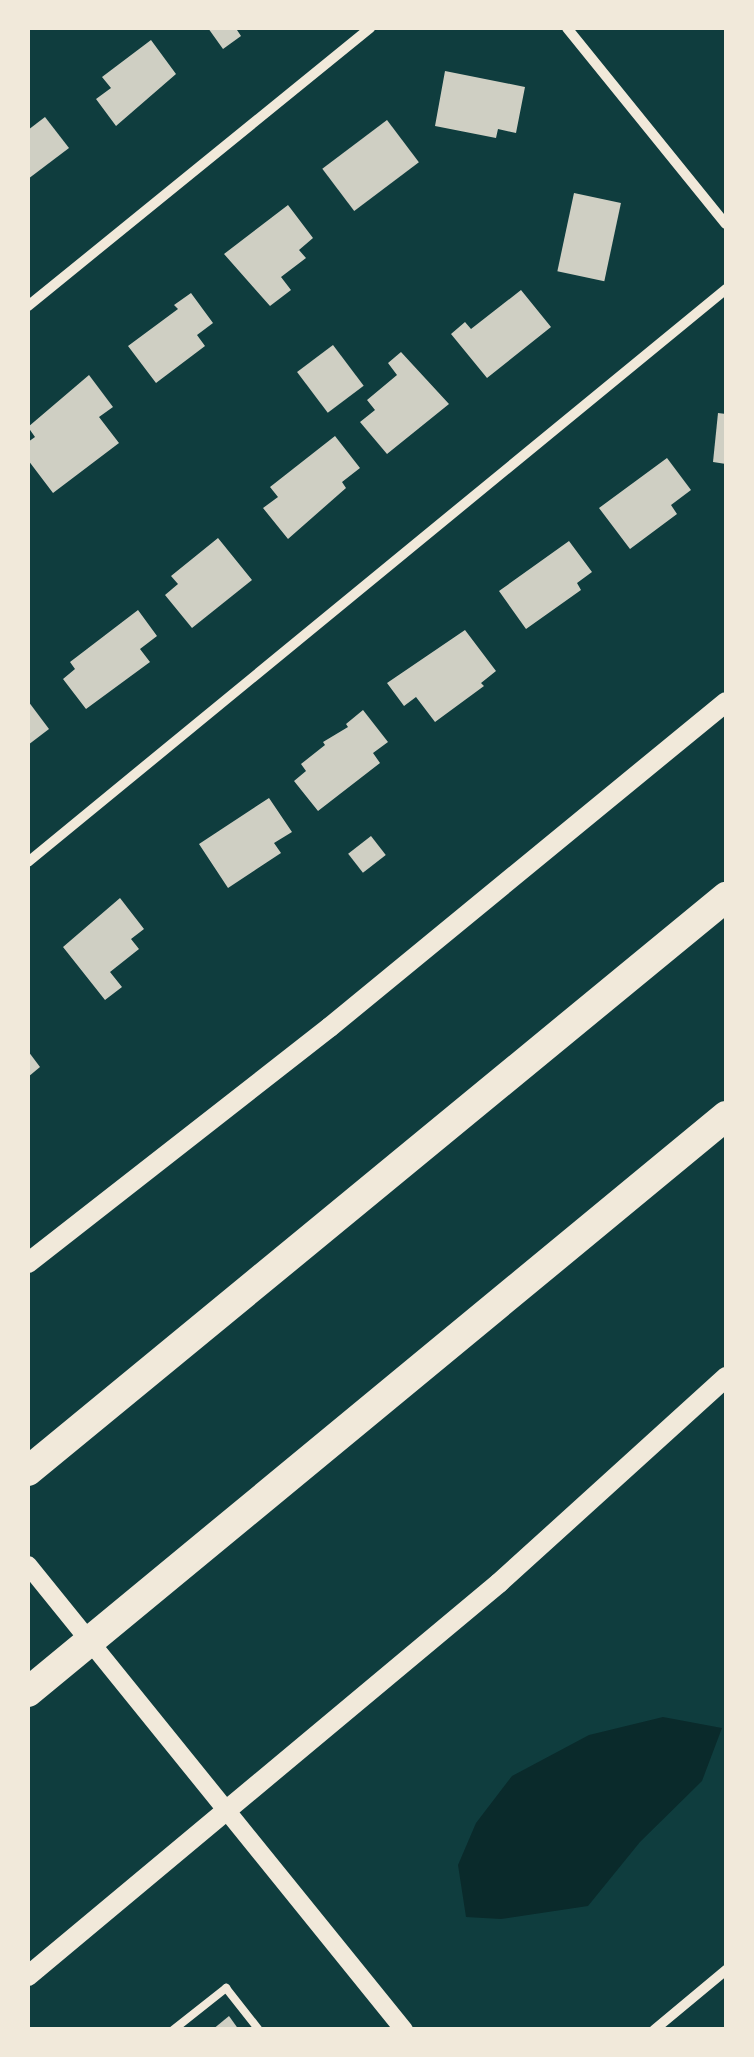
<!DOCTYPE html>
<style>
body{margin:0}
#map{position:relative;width:754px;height:2057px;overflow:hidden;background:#0f3d3e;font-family:"Public Sans",sans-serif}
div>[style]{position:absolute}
.water>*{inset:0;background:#0a2a2b}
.building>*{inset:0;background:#cfcfc3;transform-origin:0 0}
.service>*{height:8px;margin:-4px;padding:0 4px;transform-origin:4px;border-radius:4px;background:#f1e9da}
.minor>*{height:10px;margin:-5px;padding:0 5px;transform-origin:5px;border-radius:5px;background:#f1e9da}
.tertiary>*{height:18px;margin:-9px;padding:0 9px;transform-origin:9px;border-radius:9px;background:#f1e9da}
.secondary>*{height:20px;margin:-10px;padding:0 10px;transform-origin:10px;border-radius:10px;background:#f1e9da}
.motorway>*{height:30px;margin:-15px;padding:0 15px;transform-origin:15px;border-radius:15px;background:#f1e9da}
span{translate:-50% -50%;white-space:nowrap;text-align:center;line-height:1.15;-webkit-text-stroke:9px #f1e9da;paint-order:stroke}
.frame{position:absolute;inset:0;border:30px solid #f1e9da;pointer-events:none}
</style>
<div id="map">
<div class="water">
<i style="clip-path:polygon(663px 1717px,722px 1728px,702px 1781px,640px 1842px,588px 1906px,501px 1919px,466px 1917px,458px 1865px,476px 1823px,512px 1776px,589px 1735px)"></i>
</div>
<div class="building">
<i style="clip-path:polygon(208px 28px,241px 28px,237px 30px,241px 36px,223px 49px)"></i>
<i style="clip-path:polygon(151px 40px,176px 74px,116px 126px,96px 99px,111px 88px,102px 77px)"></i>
<i style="clip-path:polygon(445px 71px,525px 87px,516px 133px,498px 129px,496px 138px,435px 126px)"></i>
<i style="clip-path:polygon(45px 117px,69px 148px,28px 179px,28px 130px)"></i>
<i style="left:387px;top:120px;width:53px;height:81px;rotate:53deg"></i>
<i style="left:574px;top:193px;width:48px;height:80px;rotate:12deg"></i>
<i style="clip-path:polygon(288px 205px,313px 238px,299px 250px,306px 258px,281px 277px,291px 290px,270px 306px,224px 254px)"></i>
<i style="clip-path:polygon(521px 290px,551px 327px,487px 378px,451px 334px,465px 322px,471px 329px)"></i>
<i style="clip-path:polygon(191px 293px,213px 323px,197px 335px,205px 346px,156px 383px,128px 346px,178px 309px,174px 305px)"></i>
<i style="left:333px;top:345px;width:51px;height:45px;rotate:53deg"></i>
<i style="clip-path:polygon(401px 352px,449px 404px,387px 454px,360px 422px,375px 410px,367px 400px,397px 375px,388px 363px)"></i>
<i style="clip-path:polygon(89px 375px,113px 407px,99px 417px,119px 443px,53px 493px,28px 460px,28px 442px,35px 437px,28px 427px)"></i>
<i style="clip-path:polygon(718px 413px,726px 414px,726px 464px,713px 462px)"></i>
<i style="clip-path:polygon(335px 436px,360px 468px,342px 482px,346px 488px,288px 539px,263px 508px,278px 497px,270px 487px)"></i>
<i style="clip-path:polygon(667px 458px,691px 490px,671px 505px,677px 514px,630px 549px,599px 508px)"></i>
<i style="clip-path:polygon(218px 538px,252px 580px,192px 628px,165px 595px,178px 584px,171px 576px)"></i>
<i style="clip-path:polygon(569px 541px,592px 572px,577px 583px,581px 590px,526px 629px,499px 591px)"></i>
<i style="clip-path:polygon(138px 610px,157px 636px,140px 649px,150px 662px,86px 709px,63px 679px,75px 669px,70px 662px)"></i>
<i style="clip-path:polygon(465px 630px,496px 671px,481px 683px,484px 686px,435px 722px,416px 697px,404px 706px,387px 683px)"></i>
<i style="clip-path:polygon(28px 701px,49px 729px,28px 745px)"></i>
<i style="clip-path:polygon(363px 710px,388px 742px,373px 753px,380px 763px,318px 811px,294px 781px,306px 771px,301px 764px,325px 745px,323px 742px,348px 727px,346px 724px)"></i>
<i style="clip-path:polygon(269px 798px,292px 832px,274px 843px,281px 853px,228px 888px,199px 844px)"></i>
<i style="left:371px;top:836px;width:24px;height:29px;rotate:52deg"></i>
<i style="clip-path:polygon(120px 898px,144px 929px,131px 939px,139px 949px,110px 972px,122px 987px,105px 1000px,63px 947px)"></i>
<i style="clip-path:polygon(28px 1051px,40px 1067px,28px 1077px)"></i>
<i style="clip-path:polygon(229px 2016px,239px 2030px,212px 2030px)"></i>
</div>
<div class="service">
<i style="left:173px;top:2030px;width:68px;rotate:-38.4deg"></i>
<i style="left:226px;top:1988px;width:53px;rotate:51.8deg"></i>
</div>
<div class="minor">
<i style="left:567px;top:28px;width:252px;rotate:51deg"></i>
<i style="left:28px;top:306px;width:441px;rotate:-39.1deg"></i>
<i style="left:28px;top:862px;width:903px;rotate:-39.38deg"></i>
<i style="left:654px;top:2030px;width:94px;rotate:-39.8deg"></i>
</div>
<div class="tertiary">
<i style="left:28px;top:1565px;width:598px;rotate:51.04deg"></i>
</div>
<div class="secondary">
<i style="left:28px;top:1263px;width:383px;rotate:-38deg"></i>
<i style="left:330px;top:1027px;width:512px;rotate:-39.38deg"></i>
<i style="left:28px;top:1976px;width:613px;rotate:-39.84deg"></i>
<i style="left:499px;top:1583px;width:307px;rotate:-42.2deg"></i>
</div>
<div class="motorway">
<i style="left:28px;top:1471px;width:904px;rotate:-39.43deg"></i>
<i style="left:28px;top:1692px;width:905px;rotate:-39.53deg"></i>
</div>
<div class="frame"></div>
</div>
